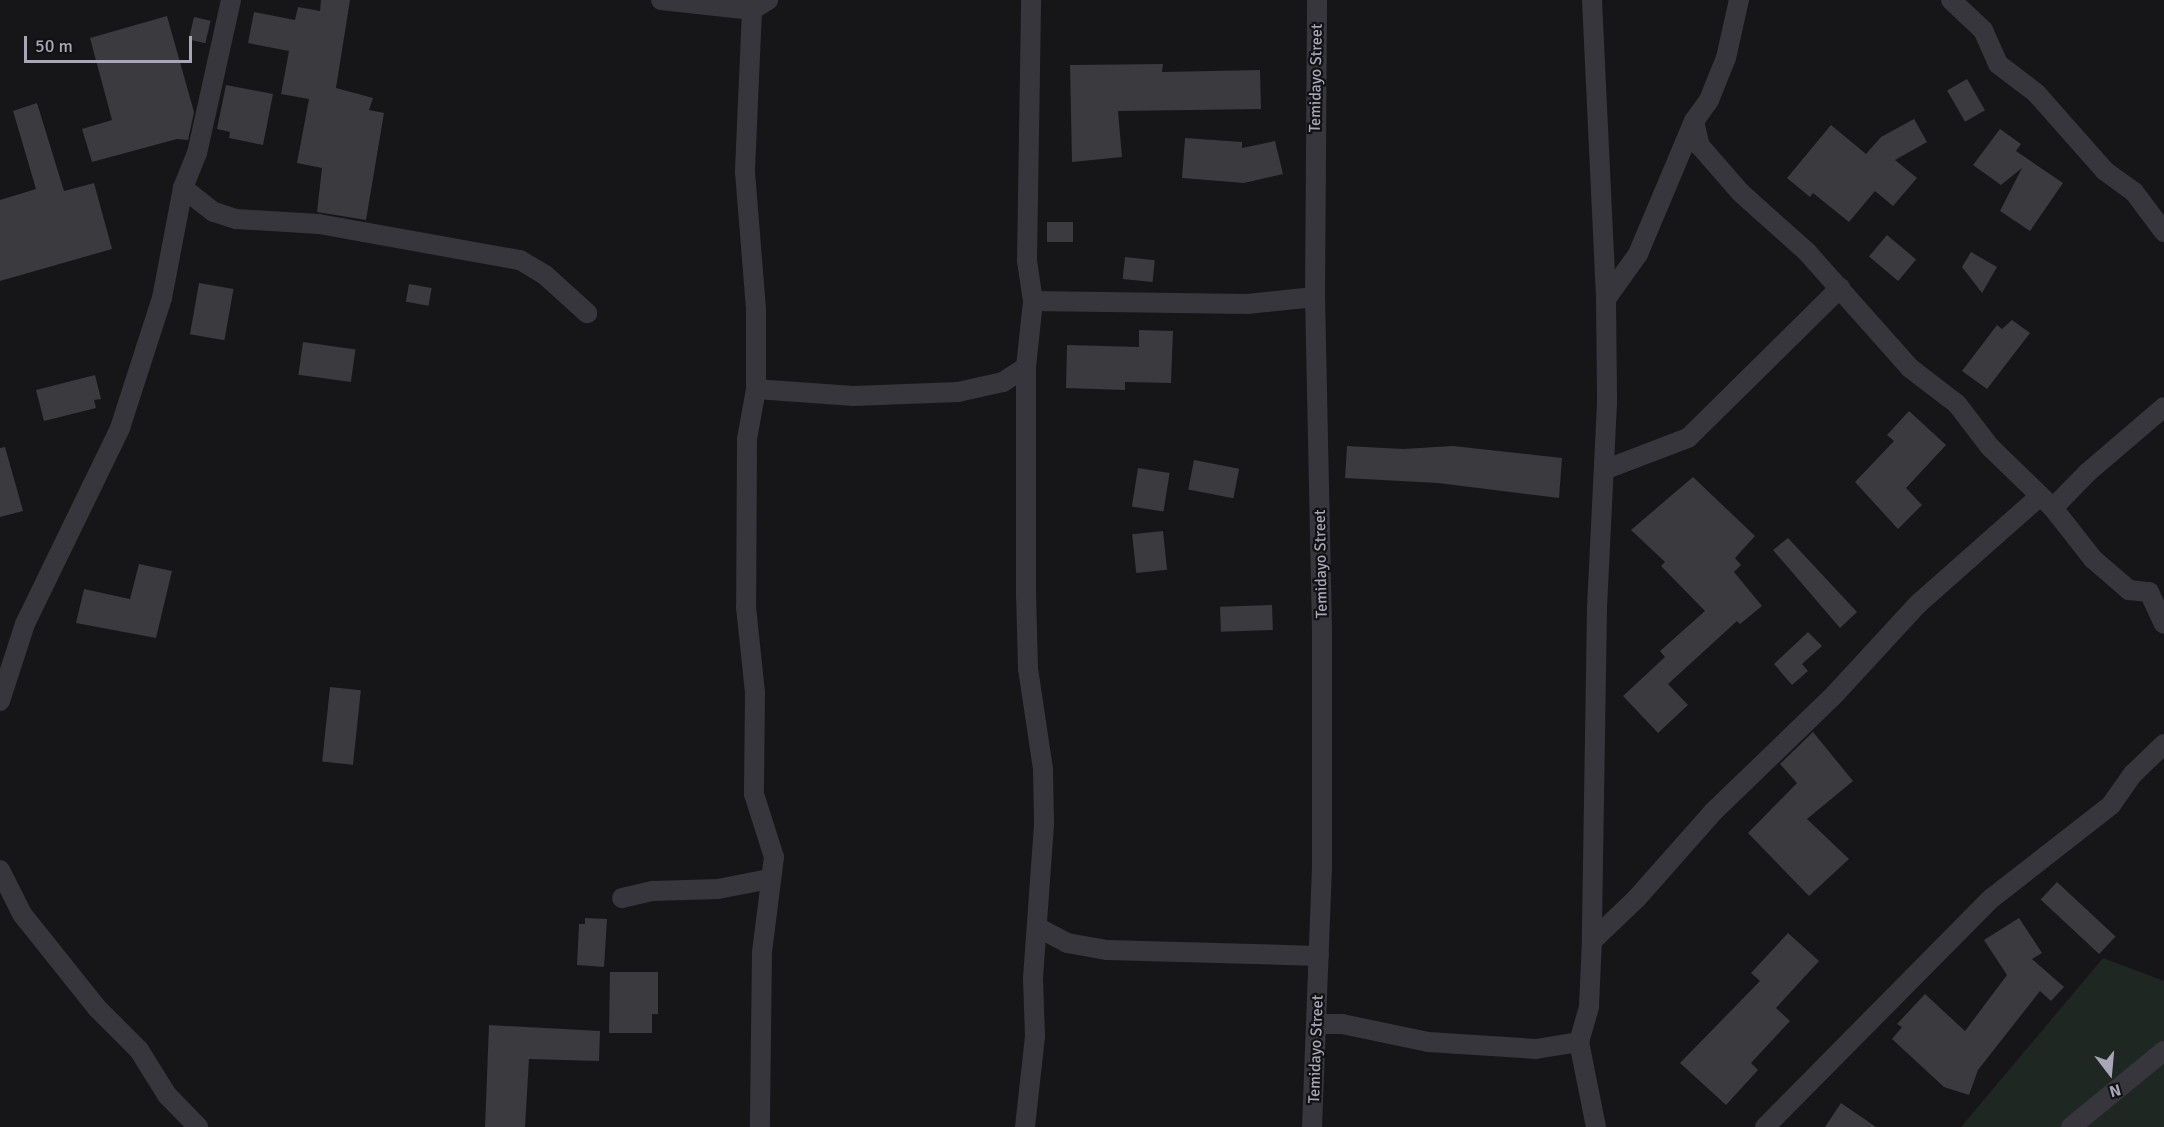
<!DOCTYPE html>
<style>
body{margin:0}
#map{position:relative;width:2164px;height:1127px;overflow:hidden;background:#161517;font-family:Signika,sans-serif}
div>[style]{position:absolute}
.green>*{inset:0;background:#1f2722}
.building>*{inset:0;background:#3b3a3f;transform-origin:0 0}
.minor>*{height:20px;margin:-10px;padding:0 10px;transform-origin:10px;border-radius:10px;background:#37363c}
span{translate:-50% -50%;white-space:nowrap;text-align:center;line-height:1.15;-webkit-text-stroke:4.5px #111012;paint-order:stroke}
.street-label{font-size:16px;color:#a7a7b7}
.north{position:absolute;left:2080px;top:1043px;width:60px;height:60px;-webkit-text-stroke:4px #111012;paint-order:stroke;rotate:164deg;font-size:16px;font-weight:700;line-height:24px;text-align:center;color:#a7a7b7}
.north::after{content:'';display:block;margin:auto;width:21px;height:27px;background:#a7a7b7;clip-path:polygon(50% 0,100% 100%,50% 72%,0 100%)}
.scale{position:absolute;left:24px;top:36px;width:168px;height:27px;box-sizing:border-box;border:3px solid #a7a7b7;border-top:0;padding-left:8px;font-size:18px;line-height:21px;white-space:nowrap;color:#a7a7b7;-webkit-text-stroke:4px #111012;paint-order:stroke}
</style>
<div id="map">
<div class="green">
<i style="clip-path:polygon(2103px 958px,2164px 981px,2164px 1127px,1961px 1127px)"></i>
</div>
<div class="building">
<i style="clip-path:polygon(321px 0,350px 0,336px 88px,373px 98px,369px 110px,384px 113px,366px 220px,317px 212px,322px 168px,297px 163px,309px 99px,281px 94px,289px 51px,248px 43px,254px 12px,295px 20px,298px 7px,320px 11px)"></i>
<i style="clip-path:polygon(167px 16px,194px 112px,188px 140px,177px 139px,92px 162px,82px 129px,112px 120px,90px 38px)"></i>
<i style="left:194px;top:17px;width:17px;height:23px;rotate:13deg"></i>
<i style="clip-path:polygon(1163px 64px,1162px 72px,1260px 70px,1261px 109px,1118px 111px,1122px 157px,1072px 162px,1070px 65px)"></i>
<i style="left:1967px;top:79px;width:36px;height:23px;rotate:60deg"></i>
<i style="clip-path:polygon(226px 85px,273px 94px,263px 145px,229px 138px,230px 132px,217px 129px)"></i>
<i style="clip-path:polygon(37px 103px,64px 191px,94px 183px,112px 249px,0 281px,0 200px,36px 189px,13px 111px)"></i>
<i style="clip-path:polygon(1914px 119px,1927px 142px,1895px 160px,1917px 178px,1893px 206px,1875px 191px,1849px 222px,1813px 193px,1810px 197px,1787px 178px,1831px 125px,1866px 154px,1881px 137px)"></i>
<i style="clip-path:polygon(2000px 129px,2021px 144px,2016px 151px,2063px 183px,2030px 231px,2000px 211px,2022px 168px,2001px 185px,1973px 165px)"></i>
<i style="clip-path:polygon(1185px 138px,1242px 142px,1242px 148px,1275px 141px,1283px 174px,1244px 183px,1182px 178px)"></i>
<i style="left:1047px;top:222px;width:26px;height:20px"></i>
<i style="left:1887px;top:235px;width:38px;height:28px;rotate:40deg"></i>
<i style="clip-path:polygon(1971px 252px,1997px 267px,1982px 293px,1962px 267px)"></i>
<i style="left:1125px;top:257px;width:30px;height:22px;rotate:6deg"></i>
<i style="left:199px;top:283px;width:35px;height:52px;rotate:10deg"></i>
<i style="left:409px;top:284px;width:23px;height:18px;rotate:10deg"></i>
<i style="clip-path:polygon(2012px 320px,2030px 333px,1987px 389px,1962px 371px,1997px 325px,2002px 329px)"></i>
<i style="clip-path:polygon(1139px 330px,1173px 331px,1171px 383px,1125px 382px,1125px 390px,1066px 388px,1067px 345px,1139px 347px)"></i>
<i style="left:303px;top:342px;width:53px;height:33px;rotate:8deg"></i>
<i style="clip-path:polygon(95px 375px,101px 399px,94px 400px,96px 408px,44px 421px,36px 390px)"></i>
<i style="clip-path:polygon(1909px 411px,1946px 445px,1906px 488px,1922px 505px,1898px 529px,1855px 482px,1894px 441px,1887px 435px)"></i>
<i style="clip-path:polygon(1347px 446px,1403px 449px,1453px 446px,1562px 458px,1559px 498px,1438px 483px,1345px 478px)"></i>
<i style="clip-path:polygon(5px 447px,23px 511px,0 517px,0 448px)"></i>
<i style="left:1194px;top:460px;width:46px;height:30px;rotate:11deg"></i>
<i style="left:1138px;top:468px;width:32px;height:39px;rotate:9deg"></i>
<i style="clip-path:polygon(1693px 477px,1755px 536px,1735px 558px,1741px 565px,1734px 572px,1762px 606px,1740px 624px,1737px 621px,1668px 684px,1688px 705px,1658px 733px,1623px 696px,1665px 657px,1660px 651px,1705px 611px,1661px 566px,1665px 562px,1631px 530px)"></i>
<i style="left:1163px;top:531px;width:39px;height:31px;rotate:84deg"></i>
<i style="clip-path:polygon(1788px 538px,1857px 612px,1840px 628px,1773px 550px)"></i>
<i style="clip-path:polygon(139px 564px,172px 571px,156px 638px,76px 623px,84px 589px,130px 599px)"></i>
<i style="left:1272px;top:605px;width:25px;height:52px;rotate:88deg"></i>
<i style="clip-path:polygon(1808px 632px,1822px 646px,1802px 664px,1808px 671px,1792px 685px,1774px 664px)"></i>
<i style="left:330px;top:687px;width:31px;height:75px;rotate:6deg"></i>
<i style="clip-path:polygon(1813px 732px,1853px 781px,1807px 819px,1849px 859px,1809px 896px,1748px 833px,1797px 783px,1780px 764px)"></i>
<i style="left:2057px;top:882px;width:80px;height:24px;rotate:43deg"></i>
<i style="clip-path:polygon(585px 918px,607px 919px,604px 967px,577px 965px,579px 924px,585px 924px)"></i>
<i style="clip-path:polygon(2019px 918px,2042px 953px,2032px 959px,2064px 987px,2051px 1001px,2040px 991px,1978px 1070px,1969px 1095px,1944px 1087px,1892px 1039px,1902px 1027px,1897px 1024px,1925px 994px,1965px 1031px,2007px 975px,1984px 940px)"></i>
<i style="clip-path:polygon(1788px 933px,1819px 961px,1776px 1008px,1790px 1021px,1751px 1063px,1758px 1070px,1726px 1105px,1680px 1063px,1760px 981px,1751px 973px)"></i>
<i style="clip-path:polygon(610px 972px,658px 972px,658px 1014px,652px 1014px,652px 1033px,609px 1033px)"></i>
<i style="clip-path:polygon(489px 1025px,600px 1031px,599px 1061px,529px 1059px,525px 1127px,485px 1127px)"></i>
<i style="clip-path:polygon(1841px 1103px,1876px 1127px,1825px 1127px)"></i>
</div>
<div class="minor">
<i style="left:231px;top:0;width:157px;rotate:102.5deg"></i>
<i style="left:197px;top:153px;width:38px;rotate:112deg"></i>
<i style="left:183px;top:188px;width:39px;rotate:38deg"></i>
<i style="left:214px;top:212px;width:23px;rotate:18deg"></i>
<i style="left:236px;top:219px;width:83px;rotate:3.4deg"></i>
<i style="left:319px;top:224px;width:204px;rotate:10.2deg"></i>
<i style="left:520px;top:260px;width:29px;rotate:31deg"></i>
<i style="left:545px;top:275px;width:57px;rotate:42.1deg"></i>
<i style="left:661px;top:0;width:92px;rotate:6.3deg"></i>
<i style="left:752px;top:10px;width:19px;rotate:-32deg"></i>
<i style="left:1592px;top:0;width:299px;rotate:87.3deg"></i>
<i style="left:1606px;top:299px;width:104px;rotate:89.4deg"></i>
<i style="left:1607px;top:403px;width:205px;rotate:92.8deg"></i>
<i style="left:1597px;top:608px;width:333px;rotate:90.9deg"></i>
<i style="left:1951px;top:0;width:44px;rotate:43.2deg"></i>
<i style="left:1983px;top:30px;width:37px;rotate:66deg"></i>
<i style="left:1998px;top:64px;width:48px;rotate:37.3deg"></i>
<i style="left:2036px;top:93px;width:104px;rotate:48.5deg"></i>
<i style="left:2105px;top:171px;width:36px;rotate:36deg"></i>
<i style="left:2134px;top:192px;width:50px;rotate:53.1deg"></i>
<i style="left:752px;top:10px;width:162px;rotate:92.5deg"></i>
<i style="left:745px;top:172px;width:136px;rotate:85.4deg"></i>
<i style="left:756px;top:308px;width:81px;rotate:90deg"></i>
<i style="left:756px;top:389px;width:51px;rotate:100.2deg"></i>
<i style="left:747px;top:439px;width:168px;rotate:90.3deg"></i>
<i style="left:746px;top:607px;width:86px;rotate:84deg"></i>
<i style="left:755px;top:693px;width:101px;rotate:90.6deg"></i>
<i style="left:754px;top:794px;width:66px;rotate:72.4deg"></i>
<i style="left:774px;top:857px;width:96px;rotate:97.2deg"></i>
<i style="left:762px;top:952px;width:175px;rotate:90.7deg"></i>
<i style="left:1694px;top:121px;width:26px;rotate:77deg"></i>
<i style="left:1700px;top:146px;width:62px;rotate:48.9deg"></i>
<i style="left:1741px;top:193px;width:89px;rotate:41.8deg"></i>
<i style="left:1807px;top:252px;width:155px;rotate:48.4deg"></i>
<i style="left:1910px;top:368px;width:59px;rotate:37.5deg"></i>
<i style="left:1957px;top:404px;width:54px;rotate:52.5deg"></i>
<i style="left:1990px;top:447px;width:88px;rotate:44.1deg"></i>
<i style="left:2053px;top:508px;width:49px;rotate:-45.8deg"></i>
<i style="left:2087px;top:473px;width:101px;rotate:-40.6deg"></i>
<i style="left:1606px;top:299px;width:55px;rotate:-54.6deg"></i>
<i style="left:1638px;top:254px;width:144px;rotate:-67.2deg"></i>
<i style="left:1694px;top:121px;width:26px;rotate:-54deg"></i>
<i style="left:1709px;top:100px;width:45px;rotate:-68deg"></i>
<i style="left:1726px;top:58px;width:59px;rotate:-77.4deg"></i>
<i style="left:1033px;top:301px;width:214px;rotate:0.8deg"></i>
<i style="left:1247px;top:304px;width:68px;rotate:-5.9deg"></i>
<i style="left:756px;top:389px;width:98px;rotate:4.1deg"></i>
<i style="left:854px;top:396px;width:104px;rotate:-2.2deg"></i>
<i style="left:958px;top:392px;width:46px;rotate:-12.5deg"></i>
<i style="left:1003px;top:382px;width:27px;rotate:-33deg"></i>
<i style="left:1604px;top:470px;width:90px;rotate:-20.9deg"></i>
<i style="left:1688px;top:438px;width:214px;rotate:-44.6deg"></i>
<i style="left:2053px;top:508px;width:65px;rotate:51.9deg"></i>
<i style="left:2093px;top:559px;width:48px;rotate:40.7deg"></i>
<i style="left:2129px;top:590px;width:20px;rotate:6deg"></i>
<i style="left:2149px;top:592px;width:35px;rotate:65deg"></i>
<i style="left:0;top:701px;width:81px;rotate:-72deg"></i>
<i style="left:25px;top:624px;width:218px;rotate:-64.1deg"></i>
<i style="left:120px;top:428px;width:137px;rotate:-72.1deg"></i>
<i style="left:162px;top:298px;width:112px;rotate:-79.2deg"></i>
<i style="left:0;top:870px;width:49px;rotate:63.4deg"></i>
<i style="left:22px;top:914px;width:120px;rotate:51.4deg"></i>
<i style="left:97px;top:1008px;width:59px;rotate:45deg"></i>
<i style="left:139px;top:1050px;width:53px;rotate:58.1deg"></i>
<i style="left:167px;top:1095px;width:45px;rotate:45.9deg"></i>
<i style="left:622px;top:898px;width:32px;rotate:-13deg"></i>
<i style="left:653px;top:891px;width:65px;rotate:-1.8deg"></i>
<i style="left:718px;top:889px;width:52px;rotate:-11.1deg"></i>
<i style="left:1039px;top:928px;width:32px;rotate:28deg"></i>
<i style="left:1067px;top:943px;width:41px;rotate:9.9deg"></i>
<i style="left:1107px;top:950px;width:212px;rotate:1.6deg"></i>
<i style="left:1318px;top:1024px;width:24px"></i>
<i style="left:1342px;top:1024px;width:88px;rotate:11.8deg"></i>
<i style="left:1428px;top:1042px;width:108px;rotate:3.7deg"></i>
<i style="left:1536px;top:1049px;width:44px;rotate:-9.2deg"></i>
<i style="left:1025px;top:1127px;width:92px;rotate:-83.7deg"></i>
<i style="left:1035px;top:1036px;width:58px;rotate:-92deg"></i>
<i style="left:1033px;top:978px;width:155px;rotate:-85.9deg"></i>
<i style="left:1044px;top:823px;width:54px;rotate:-91.1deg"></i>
<i style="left:1043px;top:769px;width:101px;rotate:-98.5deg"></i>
<i style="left:1028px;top:669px;width:74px;rotate:-91.5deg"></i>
<i style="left:1026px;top:595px;width:228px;rotate:-90deg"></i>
<i style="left:1026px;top:367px;width:66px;rotate:-83.9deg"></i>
<i style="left:1033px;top:301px;width:40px;rotate:-98.5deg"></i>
<i style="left:1027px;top:261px;width:261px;rotate:-89.1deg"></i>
<i style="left:1312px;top:1127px;width:260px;rotate:-87.8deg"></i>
<i style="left:1322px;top:867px;width:237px;rotate:-90deg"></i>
<i style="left:1322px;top:630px;width:333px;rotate:-91.2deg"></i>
<i style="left:1315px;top:297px;width:297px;rotate:-89.6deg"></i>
<i style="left:1596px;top:1127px;width:87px;rotate:-101.3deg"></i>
<i style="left:1579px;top:1042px;width:37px;rotate:-74deg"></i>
<i style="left:1589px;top:1006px;width:65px;rotate:-87.4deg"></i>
<i style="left:1592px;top:941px;width:62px;rotate:-43.7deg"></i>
<i style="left:1637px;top:898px;width:115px;rotate:-48.5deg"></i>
<i style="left:1713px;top:812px;width:170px;rotate:-44deg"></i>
<i style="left:1835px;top:694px;width:122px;rotate:-47.3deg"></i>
<i style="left:1918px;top:604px;width:162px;rotate:-41.5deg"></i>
<i style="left:1765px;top:1127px;width:322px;rotate:-45.3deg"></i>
<i style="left:1992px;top:898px;width:151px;rotate:-38deg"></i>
<i style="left:2111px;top:805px;width:38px;rotate:-55deg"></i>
<i style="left:2133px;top:774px;width:43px;rotate:-44.1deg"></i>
<i style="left:2071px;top:1127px;width:120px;rotate:-39.3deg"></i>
</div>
<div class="street-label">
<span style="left:1316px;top:78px;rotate:-89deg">Temidayo Street</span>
<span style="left:1321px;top:564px;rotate:-91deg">Temidayo Street</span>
<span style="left:1316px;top:1049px;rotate:-88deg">Temidayo Street</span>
</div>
<div class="north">N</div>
<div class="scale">50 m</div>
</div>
